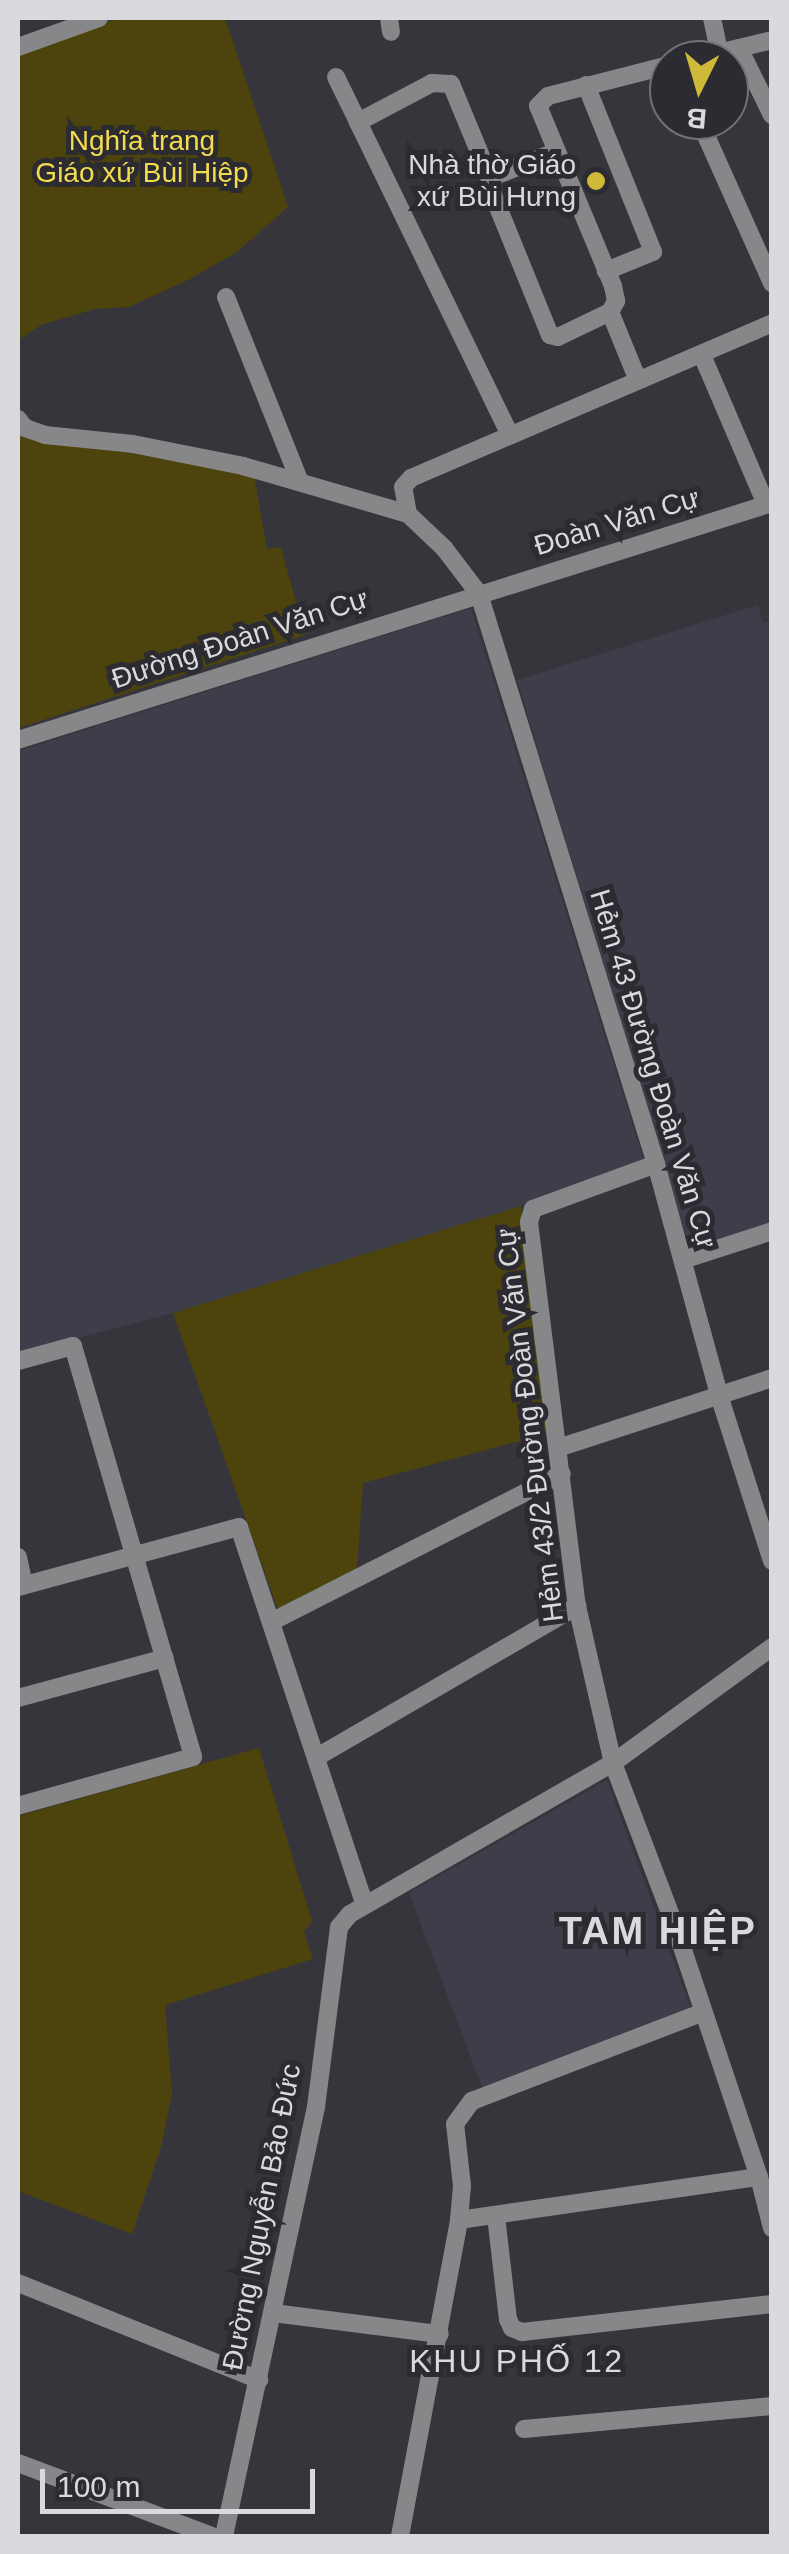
<!DOCTYPE html>
<meta charset="utf-8">
<style>
body{margin:0}
#map{position:relative;width:789px;height:2554px;overflow:hidden;background:#35353b;font-family:Arial,sans-serif}
div>[style]{position:absolute}
.built>*{inset:0;background:#3e3e4a}
.green>*{inset:0;background:#4d440d}
.minor>*{height:18px;margin:-9px;padding:0 9px;transform-origin:9px;border-radius:9px;background:#87878a}
.dots>*{width:28px;height:28px;translate:-50% -50%;box-sizing:border-box;border:5px solid #2b2b31;border-radius:50%}
span{translate:-50% -50%;white-space:nowrap;text-align:center;line-height:1.15;-webkit-text-stroke:10px #2b2b31;paint-order:stroke}
.park-label{font-size:28px;color:#f4dc4f}
.poi-label{font-size:28px;color:#dadade}
.right{translate:-100% -50%;text-align:right}
.street-label{font-size:28px;color:#dadade}
.quarter-label{font-size:32px;color:#dadade;letter-spacing:2.5px}
.district-label{font-size:38px;color:#dadade;font-weight:700;letter-spacing:2.5px}
.frame{position:absolute;inset:0;border:20px solid #dadade;pointer-events:none}
.north{position:absolute;left:649px;top:40px;width:100px;height:100px;box-sizing:border-box;background:#2b2b31;border:2px solid #717176;border-radius:50%;rotate:185deg;font-size:28px;font-weight:700;line-height:40px;text-align:center;color:#dadade}
.north::after{content:'';display:block;margin:auto;width:35px;height:45px;background:#ceb938;clip-path:polygon(50% 0,100% 100%,50% 72%,0 100%)}
.scale{position:absolute;left:40px;top:2469px;width:275px;height:45px;box-sizing:border-box;border:5px solid #dadade;border-top:0;padding-left:12px;font-size:30px;line-height:35px;white-space:nowrap;color:#dadade;-webkit-text-stroke:8px #2b2b31;paint-order:stroke}
</style>
<div id="map">
<div class="built">
<i style="clip-path:polygon(758px 605px,763px 623px,771px 621px,771px 1224px,690px 1251px,517px 680px)"></i>
<i style="clip-path:polygon(471px 608px,644px 1161px,521px 1206px,173px 1313px,18px 1354px,18px 751px)"></i>
<i style="clip-path:polygon(607px 1780px,691px 2009px,483px 2090px,409px 1893px)"></i>
</div>
<div class="green">
<i style="clip-path:polygon(119px 18px,225px 18px,288px 207px,237px 252px,190px 279px,129px 307px,95px 309px,41px 325px,18px 340px,18px 54px)"></i>
<i style="clip-path:polygon(18px 429px,254px 475px,267px 549px,281px 547px,305px 635px,18px 728px)"></i>
<i style="clip-path:polygon(521px 1206px,549px 1433px,363px 1483px,357px 1570px,278px 1610px,173px 1313px)"></i>
<i style="clip-path:polygon(259px 1748px,312px 1921px,304px 1932px,313px 1959px,165px 2005px,172px 2094px,161px 2147px,132px 2234px,18px 2191px,18px 1816px)"></i>
</div>
<div class="minor">
<i style="left:389px;top:18px;width:14px;rotate:82deg"></i>
<i style="left:712px;top:18px;width:35px;rotate:78deg"></i>
<i style="left:18px;top:47px;width:86px;rotate:-19.7deg"></i>
<i style="left:739px;top:48px;width:75px;rotate:63.8deg"></i>
<i style="left:689px;top:60px;width:85px;rotate:-13.5deg"></i>
<i style="left:336px;top:77px;width:50px;rotate:63.9deg"></i>
<i style="left:586px;top:85px;width:180px;rotate:68.1deg"></i>
<i style="left:653px;top:252px;width:51px;rotate:158deg"></i>
<i style="left:699px;top:120px;width:179px;rotate:65.9deg"></i>
<i style="left:555px;top:152px;width:70px;rotate:158.2deg"></i>
<i style="left:490px;top:178px;width:7px;rotate:98deg"></i>
<i style="left:489px;top:185px;width:162px;rotate:67.9deg"></i>
<i style="left:550px;top:335px;width:8px;rotate:14deg"></i>
<i style="left:558px;top:337px;width:58px;rotate:-25.7deg"></i>
<i style="left:490px;top:178px;width:102px;rotate:-112.5deg"></i>
<i style="left:451px;top:84px;width:19px;rotate:-177deg"></i>
<i style="left:432px;top:83px;width:84px;rotate:152.2deg"></i>
<i style="left:358px;top:122px;width:348px;rotate:64.1deg"></i>
<i style="left:226px;top:297px;width:199px;rotate:68.2deg"></i>
<i style="left:702px;top:355px;width:162px;rotate:66.8deg"></i>
<i style="left:637px;top:378px;width:71px;rotate:-112.2deg"></i>
<i style="left:610px;top:312px;width:13px;rotate:-61deg"></i>
<i style="left:616px;top:301px;width:15px;rotate:-101deg"></i>
<i style="left:613px;top:286px;width:195px;rotate:-112.6deg"></i>
<i style="left:538px;top:106px;width:14px;rotate:-45deg"></i>
<i style="left:548px;top:96px;width:125px;rotate:-14.4deg"></i>
<i style="left:18px;top:419px;width:11px;rotate:52deg"></i>
<i style="left:25px;top:428px;width:21px;rotate:19deg"></i>
<i style="left:45px;top:435px;width:88px;rotate:5.8deg"></i>
<i style="left:133px;top:444px;width:112px;rotate:11.3deg"></i>
<i style="left:243px;top:466px;width:172px;rotate:16.2deg"></i>
<i style="left:408px;top:514px;width:50px;rotate:43.4deg"></i>
<i style="left:444px;top:548px;width:58px;rotate:52.7deg"></i>
<i style="left:479px;top:594px;width:597px;rotate:72.75deg"></i>
<i style="left:656px;top:1164px;width:239px;rotate:74.7deg"></i>
<i style="left:719px;top:1395px;width:174px;rotate:72.3deg"></i>
<i style="left:408px;top:514px;width:27px;rotate:-100deg"></i>
<i style="left:403px;top:487px;width:12px;rotate:-48deg"></i>
<i style="left:411px;top:478px;width:393px;rotate:-23.2deg"></i>
<i style="left:18px;top:740px;width:790px;rotate:-17.45deg"></i>
<i style="left:656px;top:1164px;width:131px;rotate:159.9deg"></i>
<i style="left:533px;top:1209px;width:14px;rotate:107deg"></i>
<i style="left:529px;top:1222px;width:387px;rotate:82.9deg"></i>
<i style="left:577px;top:1606px;width:161px;rotate:77.1deg"></i>
<i style="left:613px;top:1763px;width:174px;rotate:69.2deg"></i>
<i style="left:675px;top:1926px;width:265px;rotate:71.5deg"></i>
<i style="left:759px;top:2177px;width:53px;rotate:75.7deg"></i>
<i style="left:683px;top:1260px;width:94px;rotate:-18deg"></i>
<i style="left:18px;top:1361px;width:57px;rotate:-15.3deg"></i>
<i style="left:73px;top:1346px;width:428px;rotate:73.7deg"></i>
<i style="left:193px;top:1757px;width:182px;rotate:164.4deg"></i>
<i style="left:558px;top:1448px;width:225px;rotate:-18.1deg"></i>
<i style="left:18px;top:1557px;width:29px;rotate:78deg"></i>
<i style="left:18px;top:1587px;width:229px;rotate:-15.2deg"></i>
<i style="left:239px;top:1527px;width:398px;rotate:71.6deg"></i>
<i style="left:273px;top:1621px;width:324px;rotate:-27deg"></i>
<i style="left:18px;top:1698px;width:152px;rotate:-15.2deg"></i>
<i style="left:317px;top:1757px;width:301px;rotate:-30.1deg"></i>
<i style="left:496px;top:2216px;width:104px;rotate:83.4deg"></i>
<i style="left:508px;top:2319px;width:10px;rotate:66deg"></i>
<i style="left:512px;top:2328px;width:11px;rotate:22deg"></i>
<i style="left:522px;top:2332px;width:252px;rotate:-6.4deg"></i>
<i style="left:459px;top:2220px;width:34px;rotate:-85deg"></i>
<i style="left:462px;top:2186px;width:62px;rotate:-96.4deg"></i>
<i style="left:455px;top:2124px;width:29px;rotate:-54deg"></i>
<i style="left:472px;top:2101px;width:248px;rotate:-21deg"></i>
<i style="left:18px;top:2283px;width:260px;rotate:21.9deg"></i>
<i style="left:273px;top:2313px;width:168px;rotate:7.2deg"></i>
<i style="left:524px;top:2429px;width:249px;rotate:-5.3deg"></i>
<i style="left:18px;top:2463px;width:207px;rotate:20.6deg"></i>
<i style="left:224px;top:2536px;width:439px;rotate:-77.9deg"></i>
<i style="left:316px;top:2107px;width:181px;rotate:-82.7deg"></i>
<i style="left:339px;top:1927px;width:17px;rotate:-50deg"></i>
<i style="left:350px;top:1914px;width:303px;rotate:-29.9deg"></i>
<i style="left:613px;top:1763px;width:197px;rotate:-36.1deg"></i>
<i style="left:400px;top:2536px;width:321px;rotate:-79.4deg"></i>
<i style="left:459px;top:2220px;width:303px;rotate:-8.2deg"></i>
</div>
<div class="dots">
<i style="left:596px;top:181px;background:#ceb938"></i>
</div>
<div class="park-label">
<span style="left:142px;top:157px">Nghĩa trang<br>Giáo xứ Bùi Hiệp</span>
</div>
<div class="poi-label">
<span class="right" style="left:576px;top:181px">Nhà thờ Giáo<br>xứ Bùi Hưng</span>
</div>
<div class="street-label">
<span style="left:617px;top:522px;rotate:-17deg">Đoàn Văn Cự</span>
<span style="left:240px;top:639px;rotate:-18deg">Đường Đoàn Văn Cự</span>
<span style="left:653px;top:1069px;rotate:73deg">Hẻm 43 Đường Đoàn Văn Cự</span>
<span style="left:530px;top:1425px;rotate:-97deg">Hẻm 43/2 Đường Đoàn Văn Cự</span>
<span style="left:262px;top:2217px;rotate:-79deg">Đường Nguyễn Bảo Đức</span>
</div>
<div class="quarter-label">
<span style="left:517px;top:2361px">KHU PHỐ 12</span>
</div>
<div class="district-label">
<span style="left:658px;top:1932px">TAM HIỆP</span>
</div>
<div class="frame"></div>
<div class="north">B</div>
<div class="scale">100 m</div>
</div>
